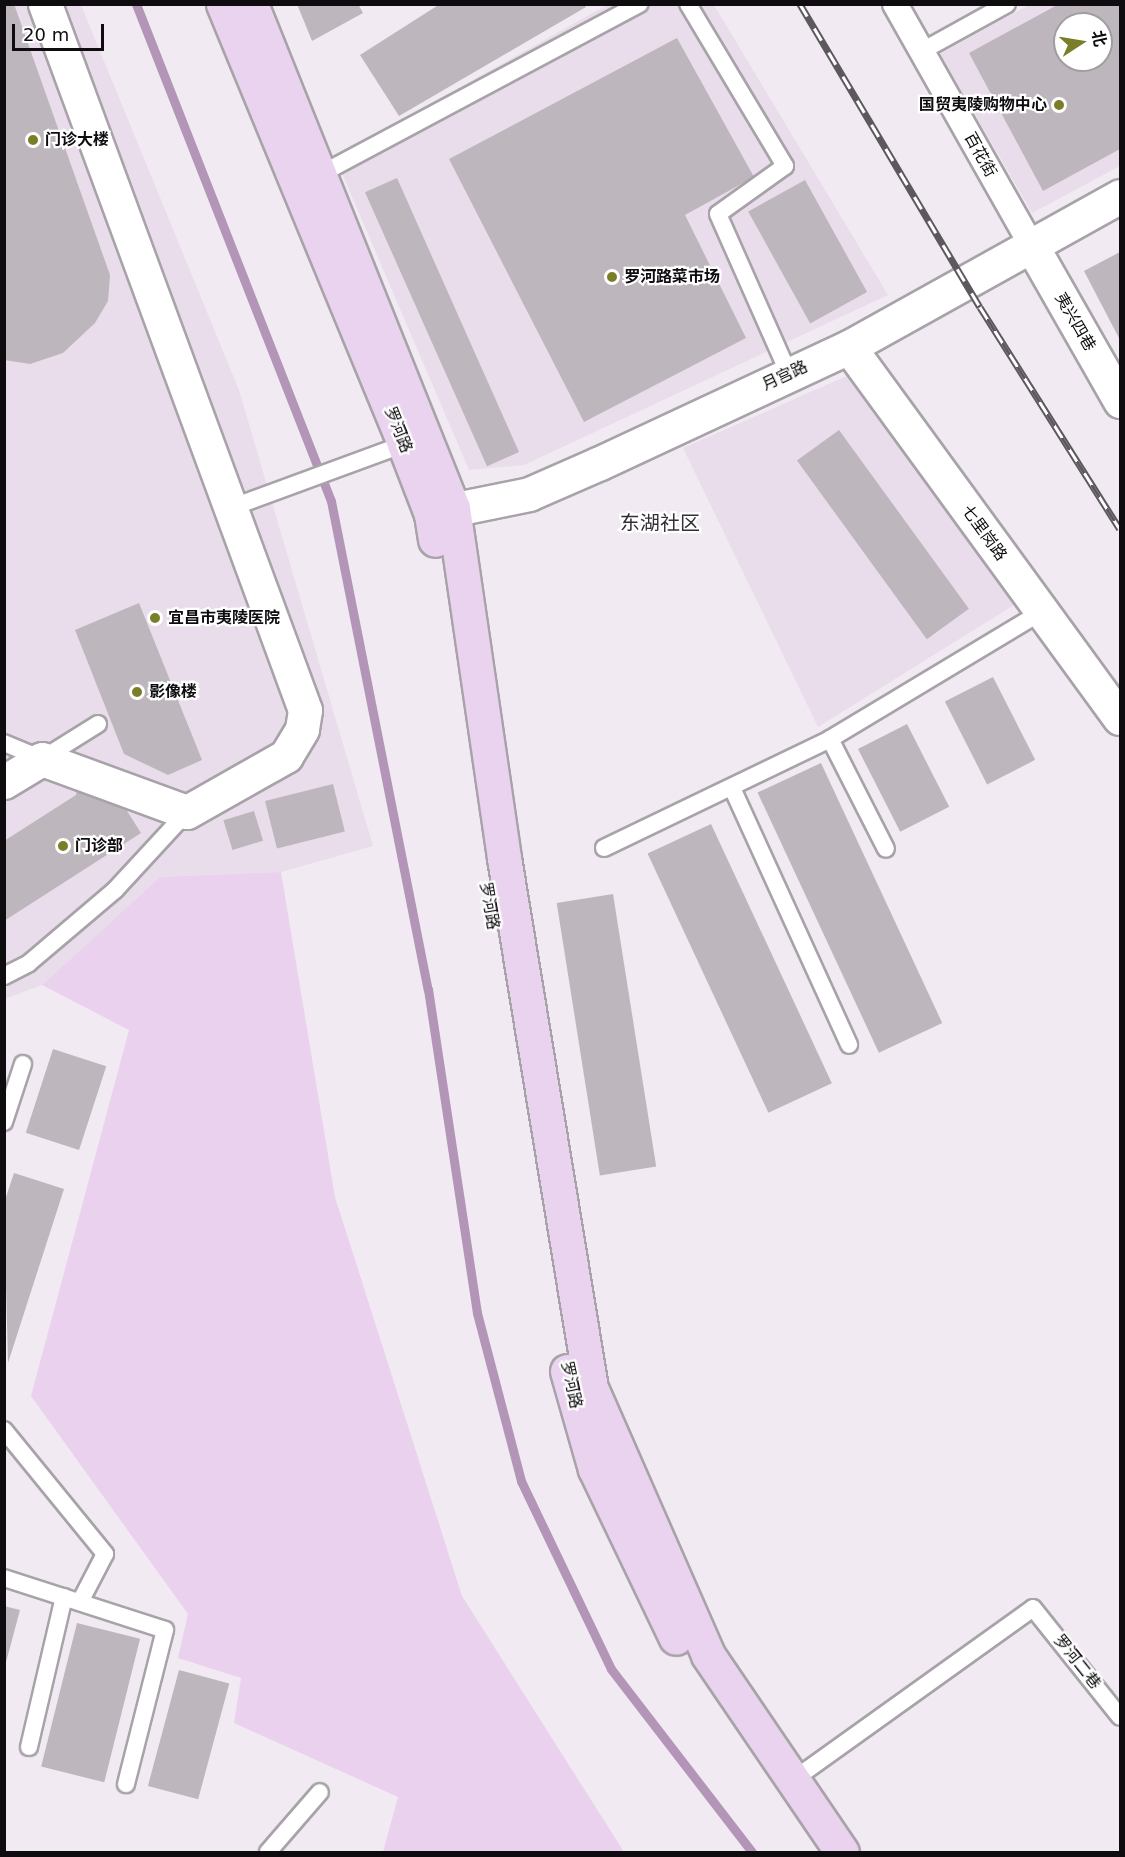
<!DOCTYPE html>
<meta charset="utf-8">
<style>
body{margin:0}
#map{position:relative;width:1125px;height:1857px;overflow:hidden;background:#f1eaf2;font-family:"DejaVu Sans","Noto Sans SC",sans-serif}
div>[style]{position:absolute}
.built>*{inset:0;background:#e9ddeb}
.green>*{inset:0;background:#ead1ed}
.stream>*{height:9px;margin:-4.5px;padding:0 4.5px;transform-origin:4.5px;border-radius:4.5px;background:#b395b7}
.building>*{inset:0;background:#bdb6bd;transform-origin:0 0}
.roads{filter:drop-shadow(2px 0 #a8a2a9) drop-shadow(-2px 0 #a8a2a9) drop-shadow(0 2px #a8a2a9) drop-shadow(0 -2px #a8a2a9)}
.service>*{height:16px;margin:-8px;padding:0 8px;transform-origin:8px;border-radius:8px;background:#fff}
.pedestrian>*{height:24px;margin:-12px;padding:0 12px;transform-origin:12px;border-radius:12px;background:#fff}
.minor>*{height:33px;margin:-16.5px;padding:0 16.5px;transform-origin:16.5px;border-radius:16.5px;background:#fff}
.tertiary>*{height:33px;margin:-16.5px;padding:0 16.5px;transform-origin:16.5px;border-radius:16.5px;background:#fff}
.secondary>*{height:33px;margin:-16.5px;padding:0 16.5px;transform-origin:16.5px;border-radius:16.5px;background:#ead3ee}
.rail>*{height:7px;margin-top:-3.5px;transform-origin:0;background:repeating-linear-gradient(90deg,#fff 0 14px,#5c585d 0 28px);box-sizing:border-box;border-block:2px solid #5c585d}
.dots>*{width:16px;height:16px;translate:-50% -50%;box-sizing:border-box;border:3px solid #fff;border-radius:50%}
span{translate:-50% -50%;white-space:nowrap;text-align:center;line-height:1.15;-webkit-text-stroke:4.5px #fff;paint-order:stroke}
.poi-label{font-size:16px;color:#0e0c0f;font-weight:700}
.right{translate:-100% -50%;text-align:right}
.left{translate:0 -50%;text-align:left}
.street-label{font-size:16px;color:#0e0c0f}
.quarter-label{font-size:20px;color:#342f35}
.frame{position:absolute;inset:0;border:6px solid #0e0c0f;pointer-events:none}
.north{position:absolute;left:1053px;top:12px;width:60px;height:60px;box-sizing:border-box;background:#fff;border:2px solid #9f9e9f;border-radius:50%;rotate:78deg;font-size:16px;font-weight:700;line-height:24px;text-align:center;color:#0e0c0f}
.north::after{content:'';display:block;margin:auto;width:21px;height:27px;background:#7a7e28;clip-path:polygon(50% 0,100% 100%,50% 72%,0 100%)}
.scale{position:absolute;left:12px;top:24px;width:92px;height:27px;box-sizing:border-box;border:3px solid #0e0c0f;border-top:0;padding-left:8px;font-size:18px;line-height:21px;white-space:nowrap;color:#0e0c0f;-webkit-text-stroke:4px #fff;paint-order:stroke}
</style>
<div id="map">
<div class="built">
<i style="clip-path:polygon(5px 5px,81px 5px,239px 390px,373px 846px,281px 872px,160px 877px,42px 985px,5px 999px)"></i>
<i style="clip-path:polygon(607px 5px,714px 5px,888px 295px,524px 465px,469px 470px,335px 157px)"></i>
<i style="clip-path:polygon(evenodd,1029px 5px,1120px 5px,1120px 166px,1032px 213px,940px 54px,1029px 5px,1065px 24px,1101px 24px,1101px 60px,1065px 60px,1065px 24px)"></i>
<i style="clip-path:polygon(849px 375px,1014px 605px,818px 727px,683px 448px)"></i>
</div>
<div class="green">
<i style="clip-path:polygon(281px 872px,335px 1197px,462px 1596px,624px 1852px,383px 1852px,398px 1797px,234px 1723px,241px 1678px,178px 1658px,188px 1614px,31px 1396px,129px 1030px,42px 985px,160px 877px)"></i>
</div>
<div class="stream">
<i style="left:136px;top:4px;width:534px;rotate:68.58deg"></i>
<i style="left:331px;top:501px;width:498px;rotate:78.8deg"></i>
<i style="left:428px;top:989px;width:328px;rotate:81.4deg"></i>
<i style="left:477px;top:1313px;width:174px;rotate:75.3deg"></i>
<i style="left:521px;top:1481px;width:208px;rotate:64.4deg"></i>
<i style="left:611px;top:1669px;width:231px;rotate:52.4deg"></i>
</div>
<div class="building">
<i style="clip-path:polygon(4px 4px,14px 4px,110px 275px,108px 301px,95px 323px,63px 353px,30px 364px,4px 360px)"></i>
<i style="clip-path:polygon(297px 4px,358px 4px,363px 13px,312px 41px)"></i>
<i style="clip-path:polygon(440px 4px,584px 4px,586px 7px,399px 116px,360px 55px)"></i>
<i style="clip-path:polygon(evenodd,1059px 4px,1120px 4px,1120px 149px,1043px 191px,969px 53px,1059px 4px,1065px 24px,1101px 24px,1101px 60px,1065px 60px,1065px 24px)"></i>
<i style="clip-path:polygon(677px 38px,754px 177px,685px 215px,746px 338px,584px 422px,449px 159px)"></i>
<i style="left:397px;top:178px;width:300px;height:35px;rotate:66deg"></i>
<i style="left:805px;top:180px;width:128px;height:65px;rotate:61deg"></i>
<i style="clip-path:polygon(1120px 252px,1120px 340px,1084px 271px)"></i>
<i style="left:839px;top:430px;width:221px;height:52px;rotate:54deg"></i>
<i style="clip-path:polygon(139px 603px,202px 760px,168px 775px,124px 754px,75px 630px)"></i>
<i style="left:993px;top:677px;width:93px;height:54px;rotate:63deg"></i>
<i style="left:907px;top:724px;width:93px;height:55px;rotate:63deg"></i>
<i style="left:821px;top:763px;width:287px;height:70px;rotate:65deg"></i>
<i style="clip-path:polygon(79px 778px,117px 795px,141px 833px,4px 921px,4px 841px,76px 795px)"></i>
<i style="left:333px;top:784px;width:49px;height:70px;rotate:76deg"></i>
<i style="left:254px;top:811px;width:31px;height:32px;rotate:73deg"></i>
<i style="left:711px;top:824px;width:286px;height:70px;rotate:65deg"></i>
<i style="left:613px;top:894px;width:276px;height:57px;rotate:81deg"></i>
<i style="left:53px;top:1049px;width:56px;height:88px;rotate:18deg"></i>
<i style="clip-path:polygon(14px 1173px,64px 1189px,8px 1363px,4px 1203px)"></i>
<i style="clip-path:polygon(4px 1606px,20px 1610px,5px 1666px,4px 1666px)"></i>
<i style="left:77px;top:1623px;width:65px;height:148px;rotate:14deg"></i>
<i style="left:179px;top:1670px;width:52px;height:120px;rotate:15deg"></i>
</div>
<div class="roads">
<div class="service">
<i style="left:688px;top:4px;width:189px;rotate:59.1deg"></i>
<i style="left:785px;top:166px;width:82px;rotate:144.4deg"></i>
<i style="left:718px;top:214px;width:175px;rotate:66.1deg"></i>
<i style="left:922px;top:51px;width:97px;rotate:-28.9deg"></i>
<i style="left:321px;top:174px;width:361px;rotate:-28.1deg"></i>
<i style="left:233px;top:507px;width:182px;rotate:-20.2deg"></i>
<i style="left:830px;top:739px;width:123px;rotate:63deg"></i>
<i style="left:4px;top:743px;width:41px;rotate:22.8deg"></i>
<i style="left:42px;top:759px;width:66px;rotate:-32deg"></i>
<i style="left:733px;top:790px;width:280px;rotate:65.5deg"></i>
<i style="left:604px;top:848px;width:251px;rotate:-25.7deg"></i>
<i style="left:830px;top:739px;width:246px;rotate:-31deg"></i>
<i style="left:4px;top:976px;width:28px;rotate:-27deg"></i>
<i style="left:29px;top:963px;width:113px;rotate:-40.3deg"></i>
<i style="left:115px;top:890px;width:106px;rotate:-47.3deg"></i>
<i style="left:4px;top:1122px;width:61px;rotate:-71.9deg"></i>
<i style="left:4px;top:1430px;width:160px;rotate:50.8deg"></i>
<i style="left:105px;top:1554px;width:54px;rotate:117.5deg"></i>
<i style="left:4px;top:1578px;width:169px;rotate:17.9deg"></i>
<i style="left:165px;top:1630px;width:159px;rotate:104.2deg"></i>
<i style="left:29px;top:1747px;width:154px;rotate:-76.9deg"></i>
<i style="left:793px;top:1780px;width:295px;rotate:-35.6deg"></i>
<i style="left:1033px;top:1608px;width:139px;rotate:51.4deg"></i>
<i style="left:268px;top:1852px;width:79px;rotate:-49.1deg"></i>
</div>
<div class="pedestrian">
<i style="left:895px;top:4px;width:274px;rotate:60.5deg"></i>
</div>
<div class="minor">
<i style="left:1030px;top:243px;width:182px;rotate:60.3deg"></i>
<i style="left:4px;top:782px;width:44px;rotate:-31.2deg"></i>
<i style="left:42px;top:759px;width:154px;rotate:20.1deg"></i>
<i style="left:187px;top:812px;width:114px;rotate:-29.5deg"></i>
<i style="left:286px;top:756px;width:31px;rotate:-59deg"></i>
<i style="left:302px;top:729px;width:19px;rotate:-81deg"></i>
<i style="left:305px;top:710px;width:752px;rotate:-110.22deg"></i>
</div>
<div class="tertiary">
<i style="left:849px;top:347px;width:459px;rotate:53.9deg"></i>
<i style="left:431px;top:514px;width:100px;rotate:-11.5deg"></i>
<i style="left:529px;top:494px;width:77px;rotate:-23.6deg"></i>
<i style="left:600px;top:463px;width:275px;rotate:-25deg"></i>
<i style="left:849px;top:347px;width:310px;rotate:-29.1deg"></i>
</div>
<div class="secondary">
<i style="left:223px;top:4px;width:476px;rotate:67.6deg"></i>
<i style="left:404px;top:444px;width:75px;rotate:68.9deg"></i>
<i style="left:431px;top:514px;width:26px;rotate:81deg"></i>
<i style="left:251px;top:4px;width:543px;rotate:68.16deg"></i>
<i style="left:453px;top:508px;width:354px;rotate:81.7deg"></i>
<i style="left:504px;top:858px;width:537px;rotate:80.68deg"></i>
<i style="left:591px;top:1388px;width:292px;rotate:66.3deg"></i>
<i style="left:708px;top:1655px;width:238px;rotate:55.8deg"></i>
<i style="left:567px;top:1371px;width:102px;rotate:74.1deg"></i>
<i style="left:595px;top:1469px;width:187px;rotate:64.4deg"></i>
</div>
</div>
<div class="rail">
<i style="left:800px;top:4px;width:352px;rotate:59.3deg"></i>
<i style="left:980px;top:307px;width:262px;rotate:57.8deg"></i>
</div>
<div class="dots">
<i style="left:1059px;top:105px;background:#7a7e28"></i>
<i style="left:33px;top:140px;background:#7a7e28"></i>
<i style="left:612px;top:277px;background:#7a7e28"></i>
<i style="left:155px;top:618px;background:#7a7e28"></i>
<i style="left:137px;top:692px;background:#7a7e28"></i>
<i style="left:63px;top:846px;background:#7a7e28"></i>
</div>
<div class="poi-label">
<span class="right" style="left:1047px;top:105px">国贸夷陵购物中心</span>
<span class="left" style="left:45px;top:140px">门诊大楼</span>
<span class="left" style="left:624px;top:277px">罗河路菜市场</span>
<span class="left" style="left:168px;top:618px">宜昌市夷陵医院</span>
<span class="left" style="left:149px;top:692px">影像楼</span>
<span class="left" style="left:75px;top:846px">门诊部</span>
</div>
<div class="street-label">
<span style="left:980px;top:155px;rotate:61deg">百花街</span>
<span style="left:1075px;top:322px;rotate:60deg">夷兴四巷</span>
<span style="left:785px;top:376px;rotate:-25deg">月宫路</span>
<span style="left:398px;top:430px;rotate:68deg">罗河路</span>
<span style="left:984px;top:533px;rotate:54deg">七里岗路</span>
<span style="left:489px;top:906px;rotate:80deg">罗河路</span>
<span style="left:571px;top:1385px;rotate:78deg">罗河路</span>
<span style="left:1077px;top:1662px;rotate:51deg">罗河二巷</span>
</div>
<div class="quarter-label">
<span style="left:660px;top:523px">东湖社区</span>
</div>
<div class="frame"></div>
<div class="north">北</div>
<div class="scale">20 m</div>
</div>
